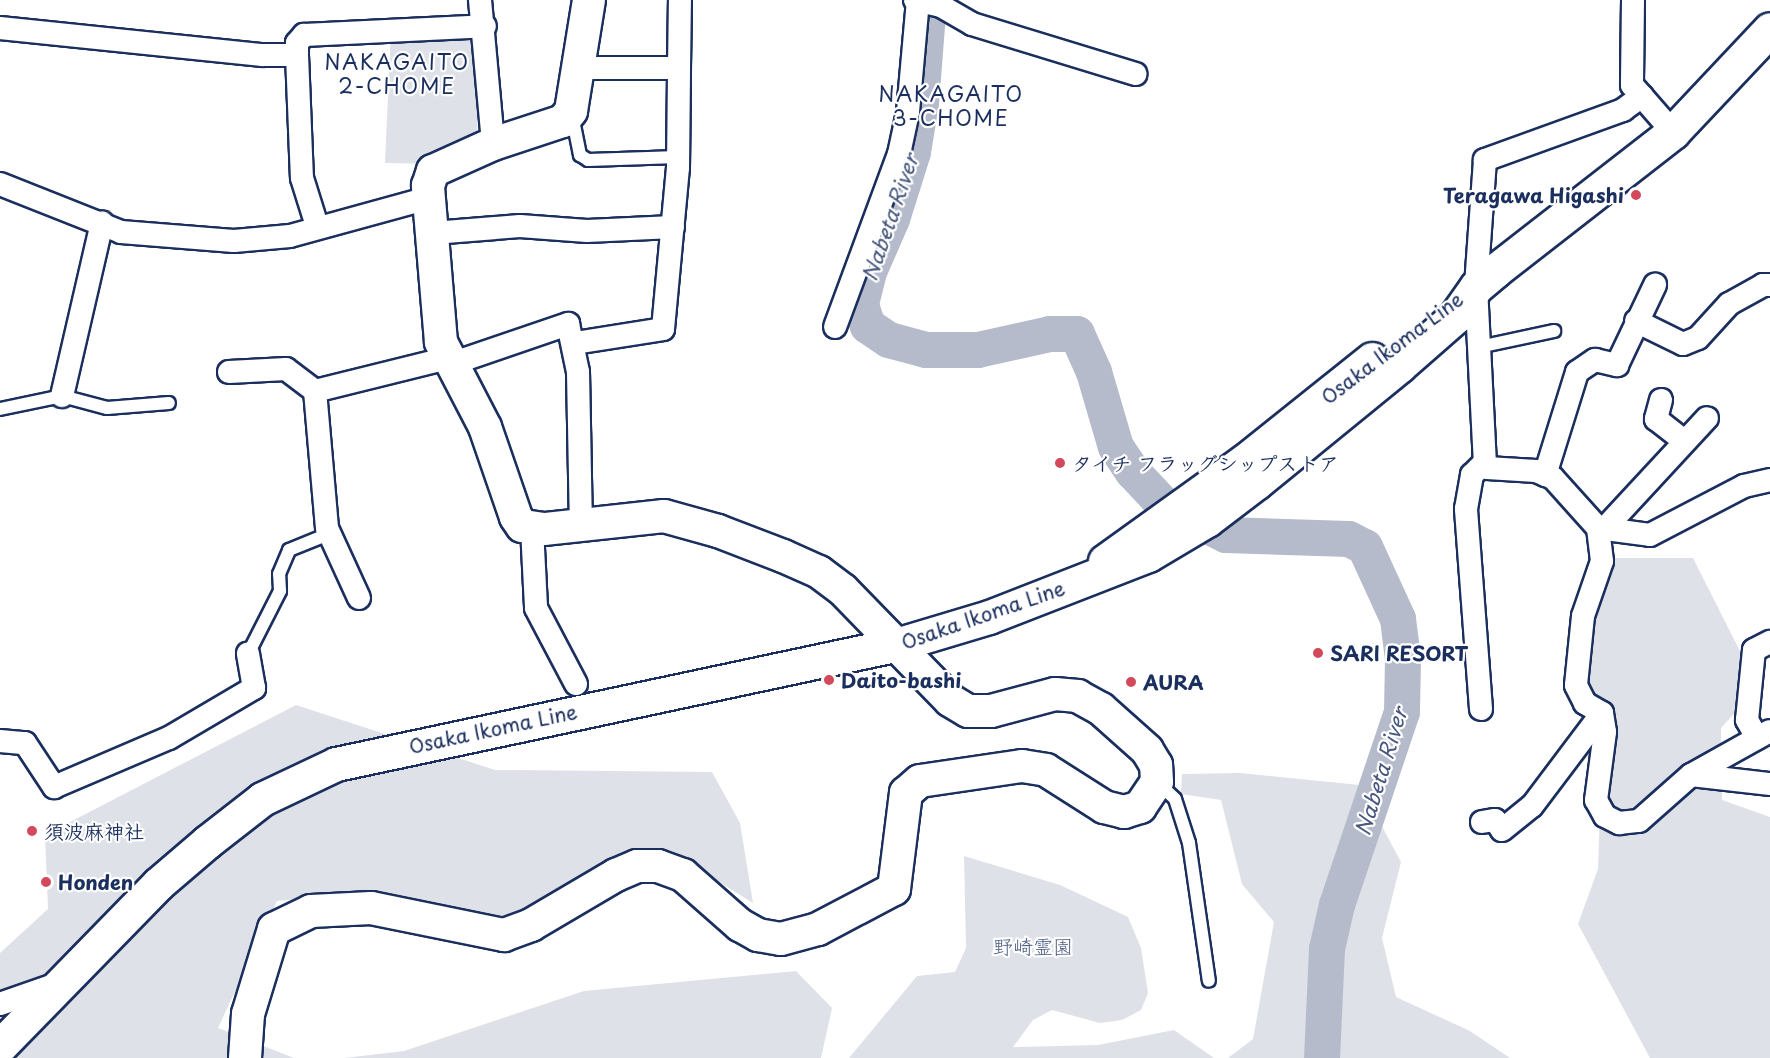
<!DOCTYPE html>
<meta charset="utf-8">
<style>
body{margin:0}
#map{position:relative;width:1770px;height:1058px;overflow:hidden;background:#fff;font-family:"Playpen Sans","Klee One",sans-serif}
div>[style]{position:absolute}
.green>*{inset:0;background:#dee1e7}
.river>*{height:36px;margin:-18px;padding:0 18px;transform-origin:18px;border-radius:18px;background:#b5bbca}
.roads{filter:drop-shadow(2px 0 #1b2f5e) drop-shadow(-2px 0 #1b2f5e) drop-shadow(0 2px #1b2f5e) drop-shadow(0 -2px #1b2f5e)}
.service>*{height:12px;margin:-6px;padding:0 6px;transform-origin:6px;border-radius:6px;background:#fff}
.minor>*{height:22px;margin:-11px;padding:0 11px;transform-origin:11px;border-radius:11px;background:#fff}
.secondary>*{height:32px;margin:-16px;padding:0 16px;transform-origin:16px;border-radius:16px;background:#fff}
.primary>*{height:33px;margin:-16.5px;padding:0 16.5px;transform-origin:16.5px;border-radius:16.5px;background:#fff}
.dots>*{width:16px;height:16px;translate:-50% -50%;box-sizing:border-box;border:3px solid #fff;border-radius:50%}
span{translate:-50% -50%;white-space:nowrap;text-align:center;line-height:1.15;-webkit-text-stroke:4.5px #fff;paint-order:stroke}
.poi-label{font-size:20px;color:#1b2f5e;font-weight:700}
.right{translate:-100% -50%;text-align:right}
.left{translate:0 -50%;text-align:left}
.street-label{font-size:20px;color:#1b2f5e}
.park-label{font-size:20px;color:#4c5c80}
.neighbourhood-label{font-size:21px;color:#1b2f5e;letter-spacing:1.5px}
.water-label{font-size:21px;color:#49597e;font-style:italic}
</style>
<div id="map">
<div class="green">
<i style="clip-path:polygon(391px 28px,472px 38px,479px 44px,477px 142px,435px 164px,385px 163px)"></i>
<i style="clip-path:polygon(1610px 558px,1693px 558px,1758px 687px,1721px 728px,1722px 800px,1770px 817px,1770px 1058px,1650px 1058px,1578px 924px,1598px 869px,1601px 781px,1586px 651px)"></i>
<i style="clip-path:polygon(296px 705px,495px 770px,712px 772px,740px 823px,753px 903px,676px 855px,629px 859px,511px 923px,321px 897px,277px 901px,218px 1028px,294px 1058px,0 1058px,0 953px,48px 909px,45px 835px)"></i>
<i style="clip-path:polygon(1240px 773px,1360px 785px,1401px 862px,1382px 938px,1396px 997px,1470px 1031px,1510px 1058px,1228px 1058px,1253px 1039px,1274px 922px,1242px 884px,1221px 800px,1181px 794px,1182px 774px)"></i>
<i style="clip-path:polygon(964px 856px,1060px 885px,1128px 917px,1141px 948px,1148px 993px,1141px 1010px,1122px 1020px,1100px 1023px,1052px 1010px,1033px 1020px,1013px 1047px,1098px 1045px,1174px 1030px,1214px 1058px,849px 1058px,917px 976px,955px 972px,966px 948px)"></i>
<i style="clip-path:polygon(796px 971px,832px 1008px,821px 1058px,344px 1058px,404px 1051px,584px 991px)"></i>
</div>
<div class="river">
<i style="left:929px;top:0;width:103px;rotate:94.4deg"></i>
<i style="left:921px;top:103px;width:50px;rotate:99.3deg"></i>
<i style="left:913px;top:152px;width:70px;rotate:107.4deg"></i>
<i style="left:892px;top:219px;width:58px;rotate:113.5deg"></i>
<i style="left:869px;top:272px;width:34px;rotate:104deg"></i>
<i style="left:861px;top:305px;width:22px;rotate:72deg"></i>
<i style="left:868px;top:326px;width:25px;rotate:34deg"></i>
<i style="left:889px;top:340px;width:38px;rotate:15deg"></i>
<i style="left:926px;top:350px;width:52px"></i>
<i style="left:978px;top:350px;width:74px;rotate:-12.5deg"></i>
<i style="left:1050px;top:334px;width:27px"></i>
<i style="left:1077px;top:334px;width:42px;rotate:65.9deg"></i>
<i style="left:1094px;top:372px;width:78px;rotate:73.7deg"></i>
<i style="left:1116px;top:447px;width:30px;rotate:56deg"></i>
<i style="left:1133px;top:472px;width:45px;rotate:46.8deg"></i>
<i style="left:1164px;top:505px;width:69px;rotate:25.8deg"></i>
<i style="left:1226px;top:535px;width:123px;rotate:1.9deg"></i>
<i style="left:1349px;top:539px;width:18px;rotate:27deg"></i>
<i style="left:1365px;top:547px;width:79px;rotate:65.4deg"></i>
<i style="left:1398px;top:619px;width:40px;rotate:82.9deg"></i>
<i style="left:1403px;top:659px;width:53px;rotate:91.1deg"></i>
<i style="left:1402px;top:712px;width:204px;rotate:108.6deg"></i>
<i style="left:1337px;top:905px;width:45px;rotate:102.8deg"></i>
<i style="left:1327px;top:949px;width:109px;rotate:92.6deg"></i>
</div>
<div class="roads">
<div class="service">
<i style="left:572px;top:115px;width:41px;rotate:78.7deg"></i>
<i style="left:580px;top:155px;width:9px;rotate:32deg"></i>
<i style="left:588px;top:160px;width:90px;rotate:-1.9deg"></i>
<i style="left:1479px;top:347px;width:77px;rotate:-12deg"></i>
<i style="left:0;top:409px;width:63px;rotate:-11.8deg"></i>
<i style="left:62px;top:396px;width:47px;rotate:14.9deg"></i>
<i style="left:107px;top:408px;width:62px;rotate:-4.6deg"></i>
<i style="left:248px;top:654px;width:71px;rotate:-63.1deg"></i>
<i style="left:280px;top:591px;width:17px;rotate:-93deg"></i>
<i style="left:279px;top:574px;width:26px;rotate:-67deg"></i>
<i style="left:289px;top:550px;width:35px;rotate:-22deg"></i>
<i style="left:322px;top:537px;width:10px;rotate:-61deg"></i>
<i style="left:1158px;top:783px;width:23px;rotate:43deg"></i>
<i style="left:1175px;top:799px;width:46px;rotate:72.3deg"></i>
<i style="left:1189px;top:843px;width:139px;rotate:81.8deg"></i>
</div>
<div class="minor">
<i style="left:480px;top:0;width:145px;rotate:84.8deg"></i>
<i style="left:915px;top:0;width:27px;rotate:13deg"></i>
<i style="left:941px;top:6px;width:36px;rotate:30deg"></i>
<i style="left:972px;top:24px;width:171px;rotate:17deg"></i>
<i style="left:1633px;top:0;width:85px;rotate:90.7deg"></i>
<i style="left:1632px;top:85px;width:62px;rotate:48.9deg"></i>
<i style="left:0;top:28px;width:264px;rotate:5.9deg"></i>
<i style="left:263px;top:55px;width:34px"></i>
<i style="left:297px;top:55px;width:12px;rotate:-90deg"></i>
<i style="left:297px;top:43px;width:11px;rotate:-49deg"></i>
<i style="left:304px;top:35px;width:181px;rotate:-2.8deg"></i>
<i style="left:297px;top:55px;width:123px;rotate:87.7deg"></i>
<i style="left:302px;top:178px;width:50px;rotate:72.6deg"></i>
<i style="left:580px;top:68px;width:99px"></i>
<i style="left:679px;top:68px;width:68px;rotate:-89.2deg"></i>
<i style="left:1642px;top:96px;width:24px;rotate:144deg"></i>
<i style="left:1623px;top:110px;width:147px;rotate:160.1deg"></i>
<i style="left:1485px;top:160px;width:127px;rotate:94.1deg"></i>
<i style="left:1476px;top:287px;width:175px;rotate:87.1deg"></i>
<i style="left:1485px;top:462px;width:6px;rotate:72deg"></i>
<i style="left:1487px;top:468px;width:49px;rotate:3.5deg"></i>
<i style="left:1536px;top:471px;width:18px;rotate:22deg"></i>
<i style="left:1553px;top:478px;width:67px;rotate:48deg"></i>
<i style="left:1598px;top:528px;width:52px;rotate:7.7deg"></i>
<i style="left:1650px;top:535px;width:106px;rotate:-27.5deg"></i>
<i style="left:1744px;top:486px;width:27px;rotate:-13deg"></i>
<i style="left:0;top:184px;width:130px;rotate:21.6deg"></i>
<i style="left:121px;top:232px;width:113px;rotate:4.6deg"></i>
<i style="left:234px;top:241px;width:56px;rotate:-5.1deg"></i>
<i style="left:290px;top:236px;width:143px;rotate:-15.4deg"></i>
<i style="left:433px;top:233px;width:87px;rotate:-4.6deg"></i>
<i style="left:520px;top:226px;width:67px;rotate:4.3deg"></i>
<i style="left:587px;top:231px;width:86px;rotate:-2.7deg"></i>
<i style="left:1636px;top:321px;width:52px;rotate:26.1deg"></i>
<i style="left:1683px;top:344px;width:16px;rotate:-22deg"></i>
<i style="left:1698px;top:338px;width:46px;rotate:-47.6deg"></i>
<i style="left:1729px;top:304px;width:39px;rotate:-29deg"></i>
<i style="left:1763px;top:285px;width:7px"></i>
<i style="left:835px;top:327px;width:184px;rotate:-69.7deg"></i>
<i style="left:899px;top:154px;width:43px;rotate:-77.9deg"></i>
<i style="left:908px;top:112px;width:112px;rotate:-84.9deg"></i>
<i style="left:575px;top:343px;width:89px;rotate:-9deg"></i>
<i style="left:663px;top:329px;width:162px;rotate:-84.7deg"></i>
<i style="left:678px;top:168px;width:100px;rotate:-89.4deg"></i>
<i style="left:451px;top:364px;width:124px;rotate:-18.9deg"></i>
<i style="left:568px;top:324px;width:49px;rotate:78.2deg"></i>
<i style="left:578px;top:372px;width:152px;rotate:88.9deg"></i>
<i style="left:229px;top:372px;width:57px;rotate:-3deg"></i>
<i style="left:286px;top:369px;width:36px;rotate:37deg"></i>
<i style="left:62px;top:396px;width:178px;rotate:-77deg"></i>
<i style="left:1661px;top:400px;width:20px;rotate:105deg"></i>
<i style="left:1656px;top:419px;width:36px;rotate:38deg"></i>
<i style="left:1545px;top:475px;width:108px;rotate:-72.7deg"></i>
<i style="left:1577px;top:372px;width:22px;rotate:-34deg"></i>
<i style="left:1595px;top:360px;width:23px;rotate:13deg"></i>
<i style="left:1617px;top:365px;width:89px;rotate:-64.6deg"></i>
<i style="left:1607px;top:526px;width:147px;rotate:-47.2deg"></i>
<i style="left:532px;top:528px;width:80px;rotate:87.1deg"></i>
<i style="left:536px;top:608px;width:86px;rotate:62.2deg"></i>
<i style="left:359px;top:598px;width:77px;rotate:-114.6deg"></i>
<i style="left:327px;top:528px;width:138px;rotate:-95deg"></i>
<i style="left:315px;top:391px;width:137px;rotate:-13.9deg"></i>
<i style="left:1481px;top:709px;width:201px;rotate:-94.3deg"></i>
<i style="left:1466px;top:509px;width:35px;rotate:-80deg"></i>
<i style="left:1472px;top:475px;width:18px;rotate:-45deg"></i>
<i style="left:1602px;top:713px;width:19px;rotate:81deg"></i>
<i style="left:1605px;top:732px;width:69px;rotate:97.5deg"></i>
<i style="left:1596px;top:800px;width:18px;rotate:61deg"></i>
<i style="left:1605px;top:816px;width:16px;rotate:27deg"></i>
<i style="left:1619px;top:823px;width:20px;rotate:-6deg"></i>
<i style="left:1639px;top:821px;width:69px;rotate:-41.5deg"></i>
<i style="left:1691px;top:775px;width:90px;rotate:-29.1deg"></i>
<i style="left:1757px;top:738px;width:21px;rotate:-119deg"></i>
<i style="left:1747px;top:720px;width:70px;rotate:-84.3deg"></i>
<i style="left:1754px;top:650px;width:18px;rotate:-27deg"></i>
<i style="left:0;top:741px;width:25px;rotate:5deg"></i>
<i style="left:25px;top:743px;width:53px;rotate:56.6deg"></i>
<i style="left:54px;top:787px;width:125px;rotate:-23.1deg"></i>
<i style="left:169px;top:738px;width:99px;rotate:-30.5deg"></i>
<i style="left:254px;top:688px;width:35px;rotate:-100deg"></i>
<i style="left:1691px;top:775px;width:80px;rotate:6.5deg"></i>
<i style="left:1482px;top:822px;width:13px;rotate:-9deg"></i>
<i style="left:1495px;top:820px;width:12px;rotate:55deg"></i>
<i style="left:1502px;top:830px;width:38px;rotate:-39deg"></i>
<i style="left:1532px;top:806px;width:116px;rotate:-53deg"></i>
<i style="left:1602px;top:713px;width:20px;rotate:-150deg"></i>
<i style="left:1585px;top:703px;width:20px;rotate:-117deg"></i>
<i style="left:1576px;top:685px;width:69px;rotate:-84.2deg"></i>
<i style="left:1583px;top:616px;width:58px;rotate:-70.9deg"></i>
<i style="left:1602px;top:561px;width:33px;rotate:-97deg"></i>
<i style="left:0;top:1004px;width:60px;rotate:-19.3deg"></i>
</div>
<div class="secondary">
<i style="left:245px;top:1058px;width:44px;rotate:-86.1deg"></i>
<i style="left:248px;top:1014px;width:89px;rotate:-73deg"></i>
<i style="left:274px;top:929px;width:41px;rotate:-25.9deg"></i>
<i style="left:311px;top:911px;width:60px;rotate:-2.9deg"></i>
<i style="left:371px;top:908px;width:136px;rotate:11.5deg"></i>
<i style="left:504px;top:935px;width:29px;rotate:-20deg"></i>
<i style="left:531px;top:925px;width:99px;rotate:-30.5deg"></i>
<i style="left:616px;top:875px;width:23px;rotate:-23deg"></i>
<i style="left:637px;top:866px;width:21px"></i>
<i style="left:658px;top:866px;width:27px;rotate:20deg"></i>
<i style="left:683px;top:875px;width:76px;rotate:41.3deg"></i>
<i style="left:740px;top:925px;width:21px;rotate:29deg"></i>
<i style="left:758px;top:935px;width:23px;rotate:10deg"></i>
<i style="left:781px;top:939px;width:38px;rotate:-15deg"></i>
<i style="left:818px;top:929px;width:86px;rotate:-27.8deg"></i>
<i style="left:894px;top:889px;width:97px;rotate:-82.9deg"></i>
<i style="left:906px;top:793px;width:18px;rotate:-41deg"></i>
<i style="left:920px;top:781px;width:103px;rotate:-8.4deg"></i>
<i style="left:1022px;top:766px;width:24px;rotate:9deg"></i>
<i style="left:1046px;top:770px;width:69px;rotate:32.5deg"></i>
<i style="left:1104px;top:807px;width:21px;rotate:14deg"></i>
<i style="left:1124px;top:812px;width:17px;rotate:-17deg"></i>
<i style="left:1140px;top:807px;width:30px;rotate:-56deg"></i>
<i style="left:1157px;top:782px;width:17px;rotate:-93deg"></i>
<i style="left:1156px;top:765px;width:17px;rotate:-121deg"></i>
<i style="left:1147px;top:750px;width:62px;rotate:-138.3deg"></i>
<i style="left:1101px;top:709px;width:26px;rotate:-151deg"></i>
<i style="left:1078px;top:696px;width:23px;rotate:-175deg"></i>
<i style="left:1055px;top:694px;width:66px;rotate:165.1deg"></i>
<i style="left:991px;top:711px;width:23px;rotate:180deg"></i>
<i style="left:968px;top:711px;width:21px;rotate:-149deg"></i>
<i style="left:950px;top:700px;width:153px;rotate:-134.2deg"></i>
<i style="left:843px;top:590px;width:30px;rotate:-143deg"></i>
<i style="left:819px;top:572px;width:39px;rotate:-156deg"></i>
<i style="left:783px;top:556px;width:70px;rotate:-159deg"></i>
<i style="left:718px;top:531px;width:56px;rotate:-164.5deg"></i>
<i style="left:664px;top:516px;width:121px;rotate:173.8deg"></i>
<i style="left:544px;top:529px;width:22px;rotate:-172deg"></i>
<i style="left:522px;top:526px;width:11px;rotate:-124deg"></i>
<i style="left:516px;top:517px;width:95px;rotate:-109deg"></i>
<i style="left:485px;top:427px;width:96px;rotate:-117.4deg"></i>
<i style="left:441px;top:342px;width:157px;rotate:-94.8deg"></i>
<i style="left:428px;top:186px;width:16px;rotate:-72deg"></i>
<i style="left:433px;top:171px;width:66px;rotate:-24.2deg"></i>
<i style="left:493px;top:144px;width:74px;rotate:-18.2deg"></i>
<i style="left:563px;top:121px;width:13px;rotate:-51deg"></i>
<i style="left:571px;top:111px;width:112px;rotate:-80.8deg"></i>
</div>
<div class="primary">
<i style="left:1105px;top:561px;width:170px;rotate:-35.7deg"></i>
<i style="left:1243px;top:462px;width:165px;rotate:-38.6deg"></i>
<i style="left:0;top:1046px;width:226px;rotate:-45.7deg"></i>
<i style="left:158px;top:884px;width:65px;rotate:-40.6deg"></i>
<i style="left:207px;top:842px;width:70px;rotate:-38deg"></i>
<i style="left:262px;top:799px;width:82px;rotate:-25.3deg"></i>
<i style="left:336px;top:764px;width:576px;rotate:-12.03deg"></i>
<i style="left:899px;top:644px;width:94px;rotate:-16.7deg"></i>
<i style="left:989px;top:617px;width:171px;rotate:-21.3deg"></i>
<i style="left:1148px;top:555px;width:69px;rotate:-30.7deg"></i>
<i style="left:1207px;top:520px;width:63px;rotate:-37.2deg"></i>
<i style="left:1257px;top:482px;width:183px;rotate:-39.2deg"></i>
<i style="left:1399px;top:366px;width:74px;rotate:-41.2deg"></i>
<i style="left:1455px;top:317px;width:37px;rotate:-55deg"></i>
<i style="left:1476px;top:287px;width:26px;rotate:-40deg"></i>
<i style="left:1496px;top:270px;width:224px;rotate:-37.9deg"></i>
<i style="left:1673px;top:132px;width:141px;rotate:-46.7deg"></i>
</div>
</div>
<div class="dots">
<i style="left:1636px;top:195px;background:#d1495b"></i>
<i style="left:1060px;top:463px;background:#d1495b"></i>
<i style="left:1318px;top:653px;background:#d1495b"></i>
<i style="left:829px;top:680px;background:#d1495b"></i>
<i style="left:1131px;top:682px;background:#d1495b"></i>
<i style="left:32px;top:831px;background:#d1495b"></i>
<i style="left:46px;top:882px;background:#d1495b"></i>
</div>
<div class="poi-label">
<span class="right" style="left:1624px;top:195px">Teragawa Higashi</span>
<span class="left" style="left:1072px;top:463px">タイチ フラッグシップストア</span>
<span class="left" style="left:1330px;top:653px">SARI RESORT</span>
<span class="left" style="left:841px;top:680px">Daito-bashi</span>
<span class="left" style="left:1143px;top:682px">AURA</span>
<span class="left" style="left:44px;top:831px">須波麻神社</span>
<span class="left" style="left:58px;top:882px">Honden</span>
</div>
<div class="street-label">
<span style="left:1392px;top:348px;rotate:-37deg">Osaka Ikoma Line</span>
<span style="left:983px;top:615px;rotate:-19deg">Osaka Ikoma Line</span>
<span style="left:493px;top:729px;rotate:-12deg">Osaka Ikoma Line</span>
</div>
<div class="park-label">
<span style="left:1033px;top:946px">野崎霊園</span>
</div>
<div class="neighbourhood-label">
<span style="left:397px;top:73px">NAKAGAITO<br>2-CHOME</span>
<span style="left:951px;top:105px">NAKAGAITO<br>3-CHOME</span>
</div>
<div class="water-label">
<span style="left:889px;top:217px;rotate:-71deg">Nabeta River</span>
<span style="left:1380px;top:771px;rotate:-73deg">Nabeta River</span>
</div>
</div>
